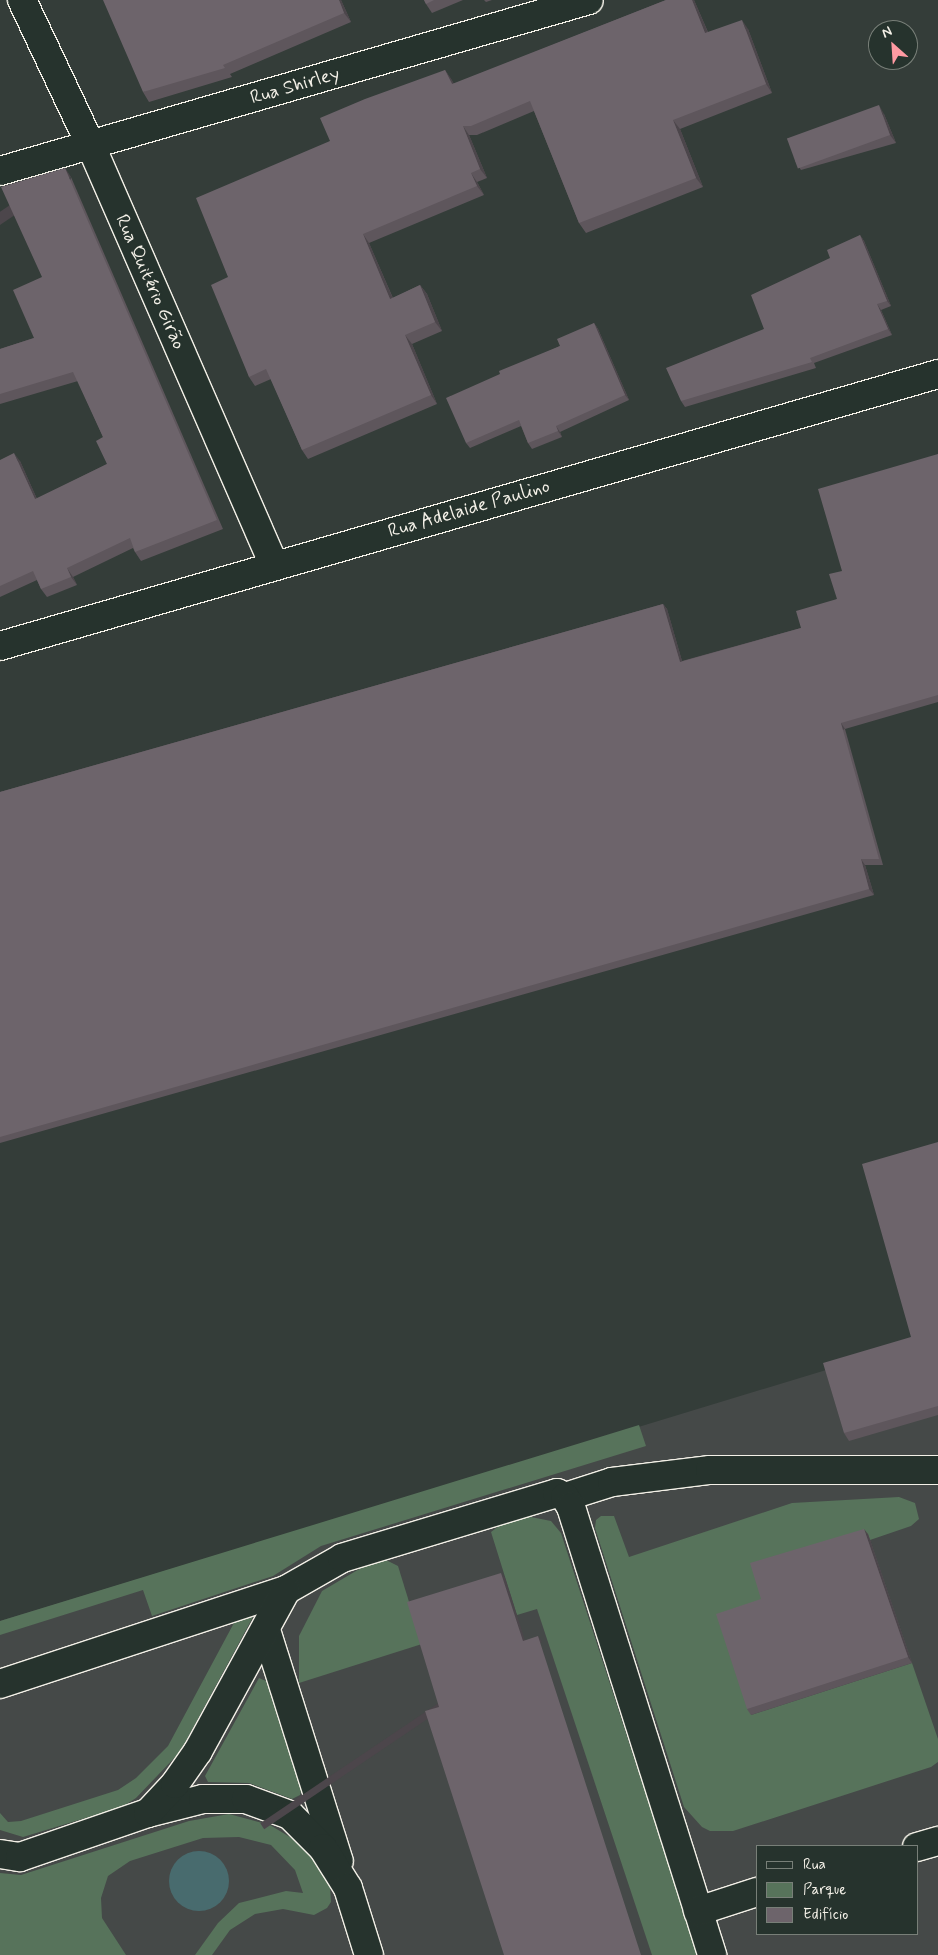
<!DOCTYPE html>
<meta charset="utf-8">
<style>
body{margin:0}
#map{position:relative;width:938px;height:1955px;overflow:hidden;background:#343d39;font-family:Mynerve,sans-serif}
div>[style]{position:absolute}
.built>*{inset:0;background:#454948}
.green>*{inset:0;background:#57735b}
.water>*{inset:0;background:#486b6e}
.round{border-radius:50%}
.roads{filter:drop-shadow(1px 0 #f4f1e8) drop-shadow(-1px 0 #f4f1e8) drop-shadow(0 1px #f4f1e8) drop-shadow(0 -1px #f4f1e8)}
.minor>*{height:28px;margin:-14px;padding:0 14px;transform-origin:14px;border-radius:14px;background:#26332d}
.wall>*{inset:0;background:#5e565c}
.shaded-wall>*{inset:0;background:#4c464b;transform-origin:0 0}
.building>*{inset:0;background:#6d646b;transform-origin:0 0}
span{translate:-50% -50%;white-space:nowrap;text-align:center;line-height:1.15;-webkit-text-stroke:4px #26332d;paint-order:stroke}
.street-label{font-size:19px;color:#f4f1e8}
.legend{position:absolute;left:756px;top:1845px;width:162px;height:90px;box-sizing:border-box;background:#26332d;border:1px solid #787f78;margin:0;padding:6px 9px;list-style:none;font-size:15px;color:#f4f1e8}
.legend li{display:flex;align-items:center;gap:10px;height:25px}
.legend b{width:25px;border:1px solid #787f78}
.north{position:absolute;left:868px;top:20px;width:50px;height:50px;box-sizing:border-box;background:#26332d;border:1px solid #787f78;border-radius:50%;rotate:334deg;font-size:14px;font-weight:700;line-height:20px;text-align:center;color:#f4f1e8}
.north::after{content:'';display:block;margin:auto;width:18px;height:22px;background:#ff9aa2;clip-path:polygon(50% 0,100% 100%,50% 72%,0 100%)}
</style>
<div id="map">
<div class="built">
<i style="clip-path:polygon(evenodd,938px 1336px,938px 1955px,0 1955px,0 1621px,938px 1336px,757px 1846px,917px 1846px,917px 1934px,757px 1934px,757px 1846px)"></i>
</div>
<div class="green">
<i style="clip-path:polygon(639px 1425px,646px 1446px,321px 1546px,273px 1576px,152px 1616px,143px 1590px,0 1635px,0 1621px)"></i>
<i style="clip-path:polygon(899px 1497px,915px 1503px,919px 1519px,911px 1526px,870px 1540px,868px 1535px,765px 1605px,751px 1715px,912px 1663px,938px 1739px,938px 1762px,931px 1767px,733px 1831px,710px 1831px,702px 1827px,684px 1807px,595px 1528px,596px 1520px,601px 1516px,614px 1516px,629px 1557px,792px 1503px)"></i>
<i style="clip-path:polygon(526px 1516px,551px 1521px,561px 1533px,698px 1955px,652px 1955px,537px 1609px,517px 1615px,491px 1532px,503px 1523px)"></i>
<i style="clip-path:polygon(386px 1560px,398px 1566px,422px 1644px,299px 1683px,299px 1636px,322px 1591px,361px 1568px)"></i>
<i style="clip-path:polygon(254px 1615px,180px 1752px,136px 1798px,122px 1807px,23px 1837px,0 1830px,0 1813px,8px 1822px,21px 1821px,118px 1790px,136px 1778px,168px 1746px,235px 1621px)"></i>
<i style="clip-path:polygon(259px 1678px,266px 1681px,301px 1790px,300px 1795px,292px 1799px,249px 1783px,208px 1782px,205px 1776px)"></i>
<i style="clip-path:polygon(229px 1814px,270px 1825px,303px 1845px,330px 1886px,331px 1902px,327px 1908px,314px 1915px,283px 1909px,255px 1914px,230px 1930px,212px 1955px,195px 1955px,218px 1923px,239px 1903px,286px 1891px,303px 1893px,295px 1870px,271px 1845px,239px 1837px,203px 1838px,130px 1861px,108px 1876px,101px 1898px,102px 1918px,126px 1955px,0 1955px,0 1873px,21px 1875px,189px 1821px)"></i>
</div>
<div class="water">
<i class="round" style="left:169px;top:1851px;width:60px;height:60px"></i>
</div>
<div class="roads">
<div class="minor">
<i style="left:22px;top:0;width:161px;rotate:64.7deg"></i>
<i style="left:91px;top:146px;width:457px;rotate:66.4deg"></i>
<i style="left:0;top:171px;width:613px;rotate:-16.19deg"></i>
<i style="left:0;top:646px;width:977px;rotate:-16.17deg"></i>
<i style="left:565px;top:1497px;width:49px;rotate:-17.7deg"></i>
<i style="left:612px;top:1482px;width:99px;rotate:-7deg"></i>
<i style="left:710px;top:1470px;width:228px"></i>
<i style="left:266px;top:1630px;width:242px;rotate:72.5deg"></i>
<i style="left:0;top:1684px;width:301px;rotate:-18.2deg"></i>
<i style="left:286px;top:1590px;width:64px;rotate:-29.7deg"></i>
<i style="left:342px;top:1558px;width:225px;rotate:-16.8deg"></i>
<i style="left:557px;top:1493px;width:9px;rotate:27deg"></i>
<i style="left:565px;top:1497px;width:12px;rotate:59deg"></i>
<i style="left:571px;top:1507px;width:470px;rotate:72.5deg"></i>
<i style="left:148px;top:1813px;width:57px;rotate:-14.3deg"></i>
<i style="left:203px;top:1799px;width:43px"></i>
<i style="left:246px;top:1799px;width:47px;rotate:20deg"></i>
<i style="left:290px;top:1815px;width:47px;rotate:45deg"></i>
<i style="left:323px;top:1848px;width:47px;rotate:58deg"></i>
<i style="left:348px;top:1888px;width:70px;rotate:72.6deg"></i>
<i style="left:917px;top:1847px;width:22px;rotate:-16deg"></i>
<i style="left:0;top:1854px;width:20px;rotate:9deg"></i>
<i style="left:20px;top:1857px;width:135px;rotate:-19deg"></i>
<i style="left:148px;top:1813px;width:40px;rotate:-47deg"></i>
<i style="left:175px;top:1784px;width:40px;rotate:-55.1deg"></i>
<i style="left:198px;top:1751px;width:183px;rotate:-61.3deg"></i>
<i style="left:698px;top:1911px;width:62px;rotate:-17.9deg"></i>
</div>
</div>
<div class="wall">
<i style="clip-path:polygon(341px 0,351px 22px,230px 74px,232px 77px,149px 102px,143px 92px)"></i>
<i style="clip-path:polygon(424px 0,463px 0,432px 13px,426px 4px)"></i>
<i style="clip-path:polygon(484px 0,492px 0,486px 2px)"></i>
<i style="clip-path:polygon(666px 0,694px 0,708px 32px,748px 29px,772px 93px,680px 129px,703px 187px,586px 233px,579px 223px,534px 111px,477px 135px,469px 135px,487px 178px,477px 182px,484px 195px,369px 243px,393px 298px,420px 285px,427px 294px,442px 331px,412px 344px,437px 404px,308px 459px,302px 450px,271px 379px,255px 386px,249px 377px,228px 277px,330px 141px,445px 70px,454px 84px)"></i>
<i style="clip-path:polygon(884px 114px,896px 143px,801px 170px,795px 161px)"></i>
<i style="clip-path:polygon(71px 177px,223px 529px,141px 561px,135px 552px,133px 548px,73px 577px,77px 585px,47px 597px,41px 589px,37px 580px,0 597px,0 460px,20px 461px,37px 499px,107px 464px,103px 437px,78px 381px,0 404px,0 349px,34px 338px,42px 277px)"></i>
<i style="clip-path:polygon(860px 235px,864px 241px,891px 306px,881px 310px,892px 335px,814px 363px,816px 368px,685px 407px,681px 401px,764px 329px)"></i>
<i style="clip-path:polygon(594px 323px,598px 329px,629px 400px,560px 432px,562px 437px,532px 449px,528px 443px,521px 426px,470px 448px,466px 443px,500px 374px,560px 346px)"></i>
<i style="clip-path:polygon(938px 454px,938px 702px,845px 729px,883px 865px,865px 865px,874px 895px,0 1143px,0 792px,663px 604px,667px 609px,682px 661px,801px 628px,837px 599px,842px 571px)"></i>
<i style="clip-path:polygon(938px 1142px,938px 1415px,849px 1441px,844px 1433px,911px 1337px)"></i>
<i style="clip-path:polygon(868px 1534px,912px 1663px,751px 1715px,747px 1709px,761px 1599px)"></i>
</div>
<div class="shaded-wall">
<i style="clip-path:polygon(339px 0,341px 0,351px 22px,344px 13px)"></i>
<i style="clip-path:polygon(692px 0,694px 0,712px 42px,705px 33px)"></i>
<i style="clip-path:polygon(742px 20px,748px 29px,772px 93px,766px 84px)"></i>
<i style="clip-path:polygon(445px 70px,452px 80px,458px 94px,452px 84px)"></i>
<i style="clip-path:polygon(879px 105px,884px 114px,896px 143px,890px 135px)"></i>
<i style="clip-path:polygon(673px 120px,680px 129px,703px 187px,696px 178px)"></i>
<i style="clip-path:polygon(463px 126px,469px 135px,487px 178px,480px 169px)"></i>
<i style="left:65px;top:168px;width:11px;height:383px;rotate:56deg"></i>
<i style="clip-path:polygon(471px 173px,477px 182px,484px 195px,477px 186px)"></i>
<i style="clip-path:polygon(363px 234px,369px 243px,397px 308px,390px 299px)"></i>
<i style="clip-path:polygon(860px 235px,864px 241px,891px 306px,887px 301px)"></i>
<i style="clip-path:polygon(420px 285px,427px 294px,442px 331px,435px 322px)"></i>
<i style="clip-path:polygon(877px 304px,881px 310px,892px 335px,888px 329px)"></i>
<i style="clip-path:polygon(594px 323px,598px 329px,629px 400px,625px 395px)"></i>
<i style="clip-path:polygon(405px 335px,412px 344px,437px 404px,431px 395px)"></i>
<i style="clip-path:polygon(556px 426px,560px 432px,562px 437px,558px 431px)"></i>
<i style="clip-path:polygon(14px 453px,20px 461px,41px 508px,35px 499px)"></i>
<i style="clip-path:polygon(67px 568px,73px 577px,77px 585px,71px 577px)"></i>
<i style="clip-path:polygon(663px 604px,667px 609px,684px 668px,680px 662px)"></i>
<i style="left:841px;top:723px;width:7px;height:141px;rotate:56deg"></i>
<i style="clip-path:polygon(861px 859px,865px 865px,874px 895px,869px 889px)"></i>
<i style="clip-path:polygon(864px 1529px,868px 1534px,912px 1663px,908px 1657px)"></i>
<i style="clip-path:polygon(501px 1573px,505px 1578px,527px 1647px,523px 1641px)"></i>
<i style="left:538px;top:1636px;width:7px;height:335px;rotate:56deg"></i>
</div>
<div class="building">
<i style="clip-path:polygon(103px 0,339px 0,344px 13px,223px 65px,225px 68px,143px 92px)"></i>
<i style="clip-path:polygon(424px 0,434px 0,426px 4px)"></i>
<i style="clip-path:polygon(666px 0,692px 0,705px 33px,742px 20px,766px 84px,673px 120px,696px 178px,579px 223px,530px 101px,471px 126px,463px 126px,480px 169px,471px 173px,477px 186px,363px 234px,390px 299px,420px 285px,435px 322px,405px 335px,431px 395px,302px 450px,266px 369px,249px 377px,211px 285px,228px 277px,196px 198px,330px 141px,320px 118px,365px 99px,445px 70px,452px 84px)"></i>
<i style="left:879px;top:105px;width:32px;height:98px;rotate:70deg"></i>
<i style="clip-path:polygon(65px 168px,217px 520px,135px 552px,130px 538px,67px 568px,71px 577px,41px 589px,33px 571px,0 586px,0 460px,14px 453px,35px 499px,107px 464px,96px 441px,103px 437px,73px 372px,0 394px,0 349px,34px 338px,13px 290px,42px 277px,1px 187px)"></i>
<i style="clip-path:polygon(860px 235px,887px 301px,877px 304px,888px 329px,810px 358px,812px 362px,681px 401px,666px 368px,764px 329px,751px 295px,830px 258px,827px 250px)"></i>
<i style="clip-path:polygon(594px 323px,625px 395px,556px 426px,558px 431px,528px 443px,519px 420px,466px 443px,446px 398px,500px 374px,499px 371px,560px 346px,557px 339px)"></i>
<i style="clip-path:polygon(938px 454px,938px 695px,841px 723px,879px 859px,861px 859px,869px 889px,0 1137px,0 792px,663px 604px,680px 662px,801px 628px,796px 611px,837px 599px,829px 574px,842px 571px,818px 489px)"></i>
<i style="clip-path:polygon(938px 1142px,938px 1406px,844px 1433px,823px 1363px,911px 1337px,862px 1164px)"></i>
<i style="clip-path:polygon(864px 1529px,908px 1657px,747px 1709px,716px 1614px,761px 1599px,750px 1563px)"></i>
<i style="clip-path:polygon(501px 1573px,523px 1641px,538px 1636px,641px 1955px,504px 1955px,425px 1711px,439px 1707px,407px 1602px)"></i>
</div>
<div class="street-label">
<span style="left:295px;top:86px;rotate:-16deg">Rua Shirley</span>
<span style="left:150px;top:282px;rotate:66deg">Rua Quitério Girão</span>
<span style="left:469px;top:509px;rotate:-16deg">Rua Adelaide Paulino</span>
</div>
<ul class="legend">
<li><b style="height:6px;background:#26332d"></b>Rua</li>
<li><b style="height:14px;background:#57735b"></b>Parque</li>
<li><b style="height:14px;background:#6d646b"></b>Edifício</li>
</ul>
<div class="north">N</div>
</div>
